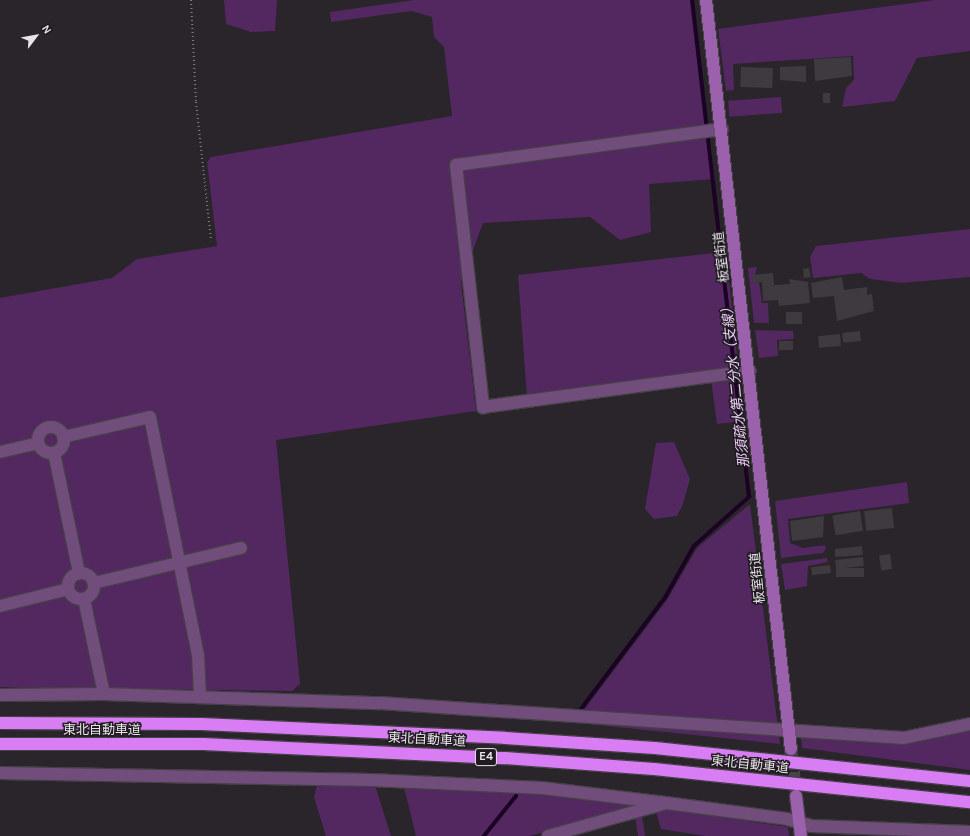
<!DOCTYPE html>
<meta charset="utf-8">
<style>
body{margin:0}
#map{position:relative;width:970px;height:836px;overflow:hidden;background:#29252a;font-family:Karla,"Noto Sans JP",sans-serif}
div>[style]{position:absolute}
.green>*{inset:0;background:#532760;transform-origin:0 0}
.stream>*{height:3.5px;margin:-1.75px;padding:0 1.75px;transform-origin:1.75px;border-radius:1.75px;background:#1b0123}
.building>*{inset:0;background:#3e3a40;transform-origin:0 0}
.secondary-tunnel>*{height:12px;margin-top:-6px;transform-origin:0;background:repeating-linear-gradient(90deg,#464247 0 12px,transparent 0 18px)}
.path>*{height:2px;margin-top:-1px;transform-origin:0;background:repeating-linear-gradient(90deg,#7f7b80 0 1px,transparent 0 4px)}
.roads{filter:drop-shadow(1px 0 #444045) drop-shadow(-1px 0 #444045) drop-shadow(0 1px #444045) drop-shadow(0 -1px #444045)}
.street>*{height:12px;margin:-6px;padding:0 6px;transform-origin:6px;border-radius:6px;background:#714d7c}
.street>.ring{margin:-6px;padding:0;box-sizing:content-box;background:none;border:12px solid #714d7c;border-radius:50%}
.secondary>*{height:12px;margin:-6px;padding:0 6px;transform-origin:6px;border-radius:6px;background:#9b61ac}
.highway>*{height:12px;margin:-6px;padding:0 6px;transform-origin:6px;border-radius:6px;background:#d97df4}
span{translate:-50% -50%;white-space:nowrap;text-align:center;line-height:1.15;-webkit-text-stroke:3px #1f1b21;paint-order:stroke}
.shield-label span{padding:1px 3px;background:#1f1b21;border:1px solid;border-radius:3px;-webkit-text-stroke-width:0}
.shield-label{font-size:12px;color:#e8e5e9;font-weight:700}
.street-label{font-size:13px;color:#e8e5e9}
.water-label{font-size:14px;color:#eecff8;font-style:italic}
.north{position:absolute;left:16px;top:16px;width:40px;height:40px;-webkit-text-stroke:3px #1f1b21;paint-order:stroke;rotate:58deg;font-size:11px;font-weight:700;line-height:16px;text-align:center;color:#e8e5e9}
.north::after{content:'';display:block;margin:auto;width:14px;height:18px;background:#e8e5e9;clip-path:polygon(50% 0,100% 100%,50% 72%,0 100%)}
</style>
<div id="map">
<div class="green">
<i style="clip-path:polygon(224px 0,277px 0,275px 31px,251px 32px,226px 24px)"></i>
<i style="clip-path:polygon(414px 0,691px 0,715px 179px,649px 184px,651px 232px,620px 240px,590px 217px,483px 223px,461px 283px,476px 411px,276px 440px,300px 684px,292px 691px,0 687px,0 298px,112px 278px,137px 259px,217px 246px,207px 162px,211px 157px,452px 116px,444px 47px,434px 37px,432px 17px,411px 11px,331px 22px,330px 12px)"></i>
<i style="clip-path:polygon(935px 0,970px 0,970px 51px,917px 58px,895px 101px,842px 107px,846px 88px,854px 80px,853px 56px,733px 64px,734px 90px,726px 91px,718px 29px)"></i>
<i style="left:781px;top:97px;width:16px;height:53px;rotate:86deg"></i>
<i style="clip-path:polygon(970px 229px,970px 277px,902px 283px,870px 279px,861px 273px,813px 278px,810px 257px,816px 246px)"></i>
<i style="clip-path:polygon(714px 253px,727px 261px,743px 412px,736px 422px,717px 424px,710px 372px,527px 397px,518px 275px)"></i>
<i style="clip-path:polygon(757px 267px,753px 283px,759px 282px,762px 303px,768px 303px,769px 323px,754px 323px,748px 268px)"></i>
<i style="clip-path:polygon(755px 330px,793px 331px,794px 339px,777px 340px,778px 356px,759px 358px)"></i>
<i style="clip-path:polygon(674px 442px,690px 479px,683px 504px,677px 516px,654px 519px,645px 509px,656px 443px)"></i>
<i style="clip-path:polygon(907px 482px,909px 503px,788px 519px,790px 543px,803px 548px,825px 545px,826px 549px,823px 553px,781px 558px,775px 501px)"></i>
<i style="clip-path:polygon(750px 504px,780px 744px,578px 723px,581px 714px,667px 600px,697px 548px)"></i>
<i style="clip-path:polygon(827px 558px,828px 562px,808px 566px,807px 586px,785px 590px,781px 564px)"></i>
<i style="clip-path:polygon(970px 727px,970px 770px,802px 748px,801px 737px,806px 735px,903px 742px)"></i>
<i style="clip-path:polygon(374px 782px,391px 836px,326px 836px,314px 797px,317px 785px)"></i>
<i style="clip-path:polygon(404px 787px,542px 788px,633px 805px,530px 836px,416px 836px)"></i>
<i style="clip-path:polygon(671px 810px,788px 827px,789px 836px,705px 836px,661px 829px,656px 812px)"></i>
<i style="left:642px;top:816px;width:20px;height:7px;rotate:81deg"></i>
</div>
<div class="stream">
<i style="left:581px;top:709px;width:141px;rotate:-53deg"></i>
<i style="left:666px;top:596px;width:57px;rotate:-60.8deg"></i>
<i style="left:694px;top:546px;width:74px;rotate:-41.7deg"></i>
<i style="left:749px;top:497px;width:500px;rotate:-96.54deg"></i>
<i style="left:484px;top:836px;width:51px;rotate:-51.3deg"></i>
</div>
<div class="building">
<i style="clip-path:polygon(851px 57px,852px 76px,815px 81px,814px 59px)"></i>
<i style="clip-path:polygon(806px 66px,806px 82px,780px 80px,780px 67px)"></i>
<i style="left:741px;top:67px;width:32px;height:20px;rotate:2deg"></i>
<i style="left:823px;top:93px;width:7px;height:10px"></i>
<i style="clip-path:polygon(809px 268px,811px 277px,804px 278px,803px 269px)"></i>
<i style="clip-path:polygon(773px 273px,774px 285px,790px 284px,789px 279px,808px 282px,810px 303px,779px 306px,778px 300px,763px 301px,762px 282px,753px 283px,752px 275px)"></i>
<i style="clip-path:polygon(842px 277px,844px 290px,867px 287px,867px 295px,872px 294px,874px 311px,837px 321px,834px 296px,813px 298px,811px 283px)"></i>
<i style="left:786px;top:312px;width:16px;height:12px"></i>
<i style="left:860px;top:331px;width:10px;height:18px;rotate:84deg"></i>
<i style="left:840px;top:334px;width:12px;height:22px;rotate:85deg"></i>
<i style="left:793px;top:341px;width:9px;height:14px;rotate:90deg"></i>
<i style="left:892px;top:508px;width:20px;height:28px;rotate:84deg"></i>
<i style="left:860px;top:511px;width:20px;height:28px;rotate:81deg"></i>
<i style="clip-path:polygon(824px 516px,823px 537px,792px 541px,790px 521px)"></i>
<i style="clip-path:polygon(862px 546px,863px 555px,835px 557px,835px 549px)"></i>
<i style="left:890px;top:554px;width:15px;height:11px;rotate:82deg"></i>
<i style="left:863px;top:557px;width:9px;height:28px;rotate:84deg"></i>
<i style="left:830px;top:565px;width:8px;height:19px;rotate:83deg"></i>
<i style="left:864px;top:568px;width:9px;height:28px;rotate:90deg"></i>
</div>
<div class="secondary-tunnel">
<i style="left:792px;top:754px;width:39px;rotate:84deg"></i>
</div>
<div class="path">
<i style="left:191px;top:0;width:102px;rotate:87.2deg"></i>
<i style="left:196px;top:102px;width:140px;rotate:83.8deg"></i>
</div>
<div class="roads">
<div class="street">
<i style="left:722px;top:129px;width:268px;rotate:172.3deg"></i>
<i style="left:456px;top:165px;width:244px;rotate:83.6deg"></i>
<i style="left:483px;top:407px;width:269px;rotate:-7.7deg"></i>
<i class="ring" style="left:38px;top:427px;width:14px;height:14px"></i>
<i style="left:63px;top:437px;width:89px;rotate:-12.9deg"></i>
<i style="left:150px;top:417px;width:242px;rotate:78.6deg"></i>
<i style="left:198px;top:654px;width:42px;rotate:87.3deg"></i>
<i style="left:0;top:452px;width:39px;rotate:-13deg"></i>
<i style="left:54px;top:453px;width:123px;rotate:78.2deg"></i>
<i class="ring" style="left:68px;top:573px;width:14px;height:14px"></i>
<i style="left:94px;top:583px;width:151px;rotate:-13.4deg"></i>
<i style="left:84px;top:599px;width:97px;rotate:78.1deg"></i>
<i style="left:0;top:606px;width:70px;rotate:-14deg"></i>
<i style="left:0;top:695px;width:104px;rotate:-0.6deg"></i>
<i style="left:104px;top:694px;width:276px;rotate:1.9deg"></i>
<i style="left:380px;top:703px;width:525px;rotate:3.82deg"></i>
<i style="left:904px;top:738px;width:67px;rotate:-12deg"></i>
<i style="left:0;top:773px;width:371px;rotate:1.1deg"></i>
<i style="left:371px;top:780px;width:171px;rotate:2.7deg"></i>
<i style="left:542px;top:788px;width:125px;rotate:6.9deg"></i>
<i style="left:548px;top:836px;width:123px;rotate:-15.6deg"></i>
<i style="left:666px;top:803px;width:122px;rotate:7.5deg"></i>
<i style="left:787px;top:819px;width:25px;rotate:16deg"></i>
<i style="left:811px;top:826px;width:159px;rotate:2.2deg"></i>
</div>
<div class="secondary">
<i style="left:706px;top:0;width:754px;rotate:83.53deg"></i>
<i style="left:796px;top:796px;width:40px;rotate:82.9deg"></i>
</div>
<div class="highway">
<i style="left:0;top:723px;width:201px;rotate:0.3deg"></i>
<i style="left:201px;top:724px;width:304px;rotate:2.6deg"></i>
<i style="left:505px;top:738px;width:150px;rotate:3.8deg"></i>
<i style="left:655px;top:748px;width:317px;rotate:6deg"></i>
<i style="left:0;top:744px;width:203px"></i>
<i style="left:203px;top:744px;width:302px;rotate:2.7deg"></i>
<i style="left:505px;top:758px;width:149px;rotate:4.2deg"></i>
<i style="left:654px;top:769px;width:318px;rotate:6deg"></i>
</div>
</div>
<div class="shield-label">
<span style="left:486px;top:757px">E4</span>
</div>
<div class="street-label">
<span style="left:722px;top:257px;rotate:-97deg">板室街道</span>
<span style="left:758px;top:578px;rotate:-96deg">板室街道</span>
<span style="left:102px;top:730px">東北自動車道</span>
<span style="left:427px;top:740px;rotate:3deg">東北自動車道</span>
<span style="left:750px;top:765px;rotate:6deg">東北自動車道</span>
</div>
<div class="water-label">
<span style="left:736px;top:384px;rotate:-96deg">那須疏水第二分水（支線）</span>
</div>
<div class="north">N</div>
</div>
